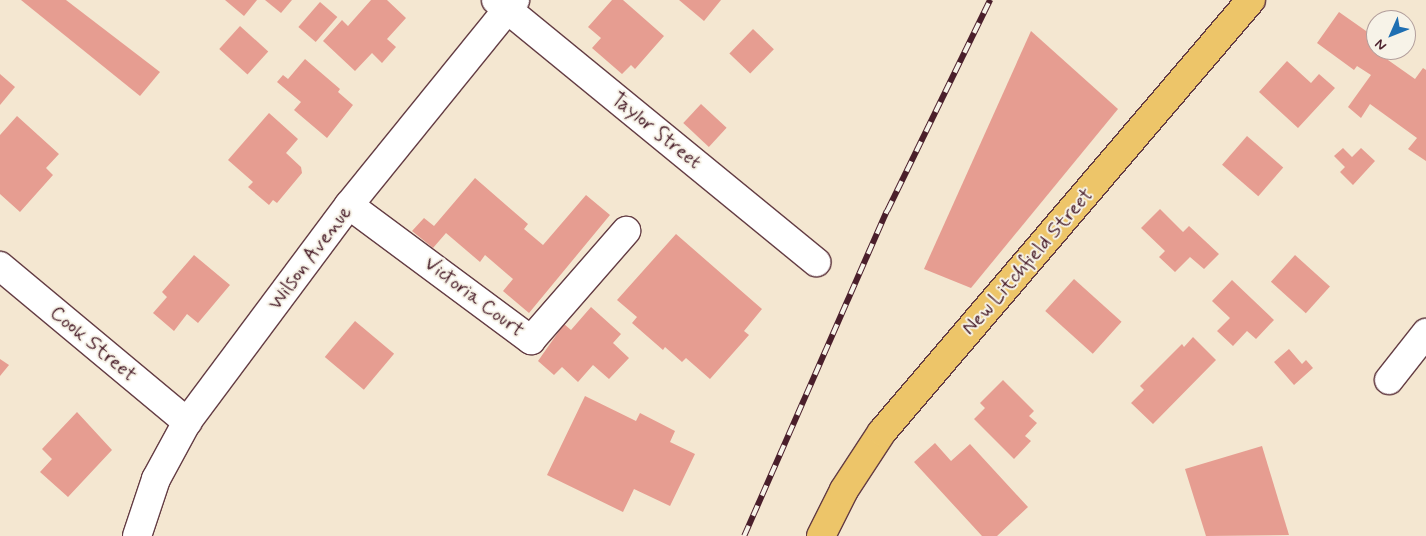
<!DOCTYPE html>
<style>
body{margin:0}
#map{position:relative;width:1426px;height:536px;overflow:hidden;background:#f4e7d1;font-family:Mynerve,sans-serif}
div>[style]{position:absolute}
.building>*{inset:0;background:#e69d91;transform-origin:0 0}
.roads{filter:drop-shadow(1px 0 #643d44) drop-shadow(-1px 0 #643d44) drop-shadow(0 1px #643d44) drop-shadow(0 -1px #643d44)}
.minor>*{height:28px;margin:-14px;padding:0 14px;transform-origin:14px;border-radius:14px;background:#fff}
.highway>*{height:28px;margin:-14px;padding:0 14px;transform-origin:14px;border-radius:14px;background:#edc569}
.rail>*{height:5.5px;margin-top:-2.75px;transform-origin:0;background:repeating-linear-gradient(90deg,#f7f3e8 0 11px,#4a1f2b 0 22px);box-sizing:border-box;border-block:1px solid #4a1f2b}
span{translate:-50% -50%;white-space:nowrap;text-align:center;line-height:1.15;-webkit-text-stroke:4px #f7f3e8;paint-order:stroke}
.street-label{font-size:20px;color:#4a1f2b}
.north{position:absolute;left:1366px;top:10px;width:50px;height:50px;box-sizing:border-box;background:#f7f3e8;border:1px solid #b29e9c;border-radius:50%;rotate:226deg;font-size:14px;font-weight:700;line-height:20px;text-align:center;color:#4a1f2b}
.north::after{content:'';display:block;margin:auto;width:18px;height:22px;background:#1f6fb2;clip-path:polygon(50% 0,100% 100%,50% 72%,0 100%)}
</style>
<div id="map">
<div class="building">
<i style="clip-path:polygon(21px 0,66px 0,160px 72px,140px 96px)"></i>
<i style="clip-path:polygon(225px 0,257px 0,244px 16px)"></i>
<i style="clip-path:polygon(265px 0,292px 0,281px 13px)"></i>
<i style="clip-path:polygon(371px 0,387px 0,406px 18px,387px 39px,396px 47px,382px 63px,372px 53px,355px 71px,323px 41px,342px 20px,348px 26px)"></i>
<i style="clip-path:polygon(612px 0,623px 0,664px 36px,635px 69px,631px 65px,622px 74px,592px 48px,601px 38px,588px 27px)"></i>
<i style="clip-path:polygon(679px 0,721px 0,704px 21px)"></i>
<i style="left:320px;top:2px;width:23px;height:33px;rotate:41deg"></i>
<i style="clip-path:polygon(1339px 12px,1376px 38px,1376px 50px,1394px 51px,1388px 60px,1415px 79px,1423px 68px,1426px 70px,1426px 161px,1408px 149px,1417px 138px,1370px 104px,1361px 118px,1348px 107px,1371px 75px,1357px 66px,1354px 70px,1317px 43px)"></i>
<i style="left:240px;top:26px;width:38px;height:31px;rotate:42deg"></i>
<i style="left:753px;top:29px;width:29px;height:34px;rotate:44deg"></i>
<i style="clip-path:polygon(1031px 31px,1118px 109px,971px 288px,924px 269px)"></i>
<i style="clip-path:polygon(305px 59px,340px 89px,338px 92px,353px 105px,327px 138px,294px 110px,301px 102px,277px 82px,283px 75px,288px 79px)"></i>
<i style="clip-path:polygon(1287px 61px,1311px 83px,1319px 74px,1335px 88px,1298px 128px,1259px 92px)"></i>
<i style="clip-path:polygon(0 74px,15px 87px,0 105px)"></i>
<i style="left:701px;top:104px;width:35px;height:26px;rotate:43deg"></i>
<i style="clip-path:polygon(269px 113px,298px 139px,286px 153px,301px 167px,302px 173px,277px 203px,273px 200px,269px 205px,248px 187px,253px 182px,228px 160px)"></i>
<i style="clip-path:polygon(17px 116px,59px 154px,46px 168px,53px 175px,20px 212px,0 194px,0 135px)"></i>
<i style="left:1247px;top:136px;width:48px;height:38px;rotate:41deg"></i>
<i style="clip-path:polygon(1343px 148px,1352px 157px,1361px 148px,1375px 161px,1353px 185px,1340px 172px,1345px 167px,1334px 156px)"></i>
<i style="clip-path:polygon(475px 178px,528px 224px,524px 229px,543px 245px,586px 195px,610px 215px,529px 313px,503px 291px,513px 279px,485px 255px,480px 262px,446px 233px,433px 248px,412px 231px,424px 218px,434px 226px)"></i>
<i style="clip-path:polygon(1160px 209px,1183px 232px,1189px 226px,1219px 254px,1204px 269px,1190px 257px,1175px 272px,1159px 257px,1165px 251px,1141px 228px)"></i>
<i style="clip-path:polygon(676px 234px,762px 309px,744px 331px,749px 335px,710px 379px,686px 358px,682px 362px,665px 347px,663px 350px,632px 323px,637px 317px,617px 300px)"></i>
<i style="clip-path:polygon(194px 255px,230px 285px,198px 323px,187px 314px,174px 331px,153px 313px,167px 297px,162px 292px)"></i>
<i style="left:1295px;top:255px;width:47px;height:36px;rotate:42deg"></i>
<i style="left:1074px;top:279px;width:64px;height:43px;rotate:42deg"></i>
<i style="clip-path:polygon(1232px 280px,1274px 320px,1256px 339px,1247px 331px,1233px 346px,1217px 331px,1230px 318px,1212px 301px)"></i>
<i style="clip-path:polygon(591px 307px,621px 334px,613px 343px,629px 358px,609px 379px,593px 365px,578px 382px,562px 367px,554px 375px,538px 361px,564px 324px,571px 330px)"></i>
<i style="left:355px;top:321px;width:51px;height:47px;rotate:40deg"></i>
<i style="clip-path:polygon(1193px 337px,1216px 360px,1153px 424px,1131px 403px,1144px 390px,1140px 386px,1182px 344px,1184px 347px)"></i>
<i style="clip-path:polygon(1289px 349px,1302px 364px,1306px 360px,1313px 368px,1294px 385px,1274px 362px)"></i>
<i style="clip-path:polygon(0 359px,9px 365px,0 376px)"></i>
<i style="clip-path:polygon(1003px 380px,1034px 411px,1029px 416px,1037px 423px,1025px 436px,1031px 441px,1014px 459px,974px 419px,985px 408px,980px 403px)"></i>
<i style="clip-path:polygon(585px 396px,636px 421px,640px 413px,675px 431px,670px 442px,695px 454px,670px 506px,634px 489px,623px 512px,547px 475px)"></i>
<i style="clip-path:polygon(77px 412px,112px 450px,68px 497px,40px 472px,52px 459px,42px 449px)"></i>
<i style="clip-path:polygon(935px 443px,951px 461px,970px 444px,1028px 507px,997px 536px,982px 536px,914px 462px)"></i>
<i style="clip-path:polygon(1262px 446px,1289px 535px,1206px 536px,1185px 469px)"></i>
</div>
<div class="roads">
<div class="minor">
<i style="left:496px;top:0;width:414px;rotate:39.3deg"></i>
<i style="left:349px;top:205px;width:227px;rotate:36.6deg"></i>
<i style="left:531px;top:340px;width:145px;rotate:-48.9deg"></i>
<i style="left:0;top:266px;width:244px;rotate:39.8deg"></i>
<i style="left:1389px;top:380px;width:60px;rotate:-51.8deg"></i>
<i style="left:137px;top:536px;width:60px;rotate:-71.6deg"></i>
<i style="left:156px;top:479px;width:65px;rotate:-61.5deg"></i>
<i style="left:187px;top:422px;width:271px;rotate:-53.3deg"></i>
<i style="left:349px;top:205px;width:264px;rotate:-51deg"></i>
</div>
<div class="highway">
<i style="left:821px;top:536px;width:51px;rotate:-63.4deg"></i>
<i style="left:844px;top:490px;width:69px;rotate:-56.8deg"></i>
<i style="left:882px;top:432px;width:568px;rotate:-49.5deg"></i>
</div>
</div>
<div class="rail">
<i style="left:744px;top:536px;width:355px;rotate:-66.3deg"></i>
<i style="left:887px;top:211px;width:235px;rotate:-64deg"></i>
</div>
<div class="street-label">
<span style="left:656px;top:131px;rotate:39deg">Taylor Street</span>
<span style="left:310px;top:258px;rotate:-53deg">Wilson Avenue</span>
<span style="left:1028px;top:262px;rotate:-49deg">New Litchfield Street</span>
<span style="left:474px;top:297px;rotate:37deg">Victoria Court</span>
<span style="left:93px;top:344px;rotate:40deg">Cook Street</span>
</div>
<div class="north">N</div>
</div>
